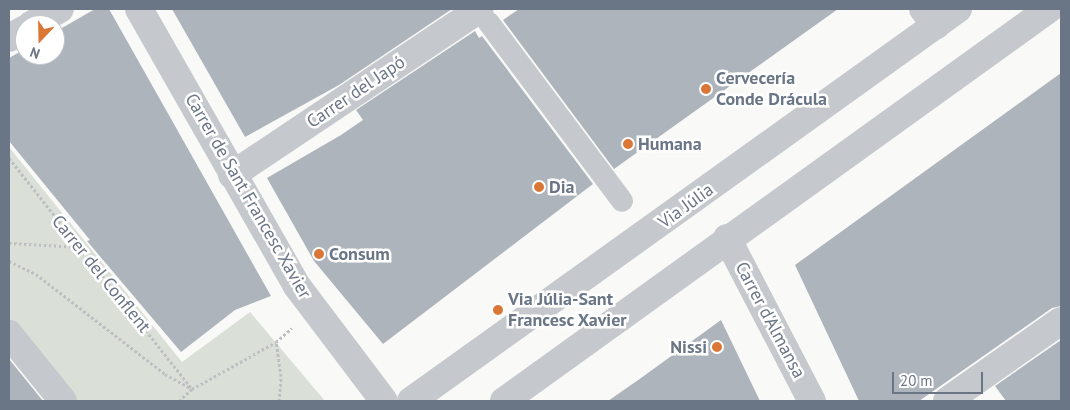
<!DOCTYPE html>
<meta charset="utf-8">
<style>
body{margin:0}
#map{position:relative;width:1070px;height:410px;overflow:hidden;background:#f9f9f7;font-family:"PT Sans",sans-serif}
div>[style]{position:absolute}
.green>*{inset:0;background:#dae0d8}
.building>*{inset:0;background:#aeb4bb}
.path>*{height:3px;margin-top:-1.5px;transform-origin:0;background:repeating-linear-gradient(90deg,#bdbfc2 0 2.5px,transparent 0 5px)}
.pedestrian>*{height:22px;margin:-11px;padding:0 11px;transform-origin:11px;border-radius:11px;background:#c5c8cc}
.minor>*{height:28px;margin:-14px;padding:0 14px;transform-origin:14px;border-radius:14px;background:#c5c8cc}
.tertiary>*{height:28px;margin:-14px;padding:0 14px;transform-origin:14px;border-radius:14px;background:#c5c8cc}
.dots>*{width:14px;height:14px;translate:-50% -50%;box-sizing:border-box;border:2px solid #fff;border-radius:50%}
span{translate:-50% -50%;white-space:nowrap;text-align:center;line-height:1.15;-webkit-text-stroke:5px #fff;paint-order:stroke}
.poi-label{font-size:18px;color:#6a7586;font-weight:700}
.left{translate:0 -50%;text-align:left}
.right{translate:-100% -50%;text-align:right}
.street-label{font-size:18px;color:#6a7586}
.frame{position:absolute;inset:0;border:10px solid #6a7586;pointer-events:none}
.north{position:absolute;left:15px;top:15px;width:50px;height:50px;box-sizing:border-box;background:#fff;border:1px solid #c3c8cf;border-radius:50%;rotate:201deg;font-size:14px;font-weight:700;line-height:20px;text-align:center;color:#6a7586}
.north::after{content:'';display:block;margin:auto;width:18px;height:22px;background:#da7736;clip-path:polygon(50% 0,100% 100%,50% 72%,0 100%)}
.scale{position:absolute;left:892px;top:372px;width:91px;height:22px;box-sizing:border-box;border:2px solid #6a7586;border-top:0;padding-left:6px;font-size:15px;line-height:18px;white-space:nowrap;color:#6a7586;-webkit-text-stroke:4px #fff;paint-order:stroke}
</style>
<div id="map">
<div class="green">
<i style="clip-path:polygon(9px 147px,182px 362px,250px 312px,325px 401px,73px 401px,9px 322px)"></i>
</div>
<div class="building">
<i style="clip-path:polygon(95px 9px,109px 9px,271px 296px,235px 310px,181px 352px,87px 241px,90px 240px,9px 141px,9px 58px,25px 49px,25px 55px,55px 55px,55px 32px)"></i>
<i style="clip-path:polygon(172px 9px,452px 9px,339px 85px,245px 137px)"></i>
<i style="clip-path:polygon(519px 9px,838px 9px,614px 169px,503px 20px)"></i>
<i style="clip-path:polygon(475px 31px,479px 38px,482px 36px,593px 184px,383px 344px,314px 261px,267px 178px,341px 135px,363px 120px,356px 110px)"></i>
<i style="clip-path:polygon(1061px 73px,1061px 306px,1052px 308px,919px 401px,859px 401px,795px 265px)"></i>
<i style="clip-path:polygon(721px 320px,760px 401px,608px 401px,641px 378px)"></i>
<i style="clip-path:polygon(1061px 340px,1061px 401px,1006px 401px,995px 386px)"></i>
<i style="clip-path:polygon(9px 359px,43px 401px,9px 401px)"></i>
</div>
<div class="path">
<i style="left:9px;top:158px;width:295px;rotate:51.6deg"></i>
<i style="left:9px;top:243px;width:70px;rotate:3.3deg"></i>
<i style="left:9px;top:261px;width:30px;rotate:26deg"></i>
<i style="left:36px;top:274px;width:163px;rotate:37.8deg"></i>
<i style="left:165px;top:374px;width:29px;rotate:29deg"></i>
<i style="left:179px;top:401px;width:18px;rotate:-43deg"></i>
<i style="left:192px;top:389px;width:96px;rotate:-29.2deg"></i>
<i style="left:279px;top:401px;width:25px;rotate:-85deg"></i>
<i style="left:281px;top:376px;width:34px;rotate:-98deg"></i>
<i style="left:276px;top:342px;width:21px;rotate:-41deg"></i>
</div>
<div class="pedestrian">
<i style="left:489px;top:23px;width:222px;rotate:53.2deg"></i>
</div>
<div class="minor">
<i style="left:139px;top:9px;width:319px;rotate:60.3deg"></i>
<i style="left:297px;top:286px;width:144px;rotate:52.9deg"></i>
<i style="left:923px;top:9px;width:21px;rotate:51deg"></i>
<i style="left:31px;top:25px;width:33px;rotate:-29deg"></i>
<i style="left:9px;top:38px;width:18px;rotate:-29deg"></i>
<i style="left:232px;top:175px;width:298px;rotate:-33.8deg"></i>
<i style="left:727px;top:238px;width:184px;rotate:62.5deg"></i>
<i style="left:9px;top:334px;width:86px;rotate:51.1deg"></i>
<i style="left:947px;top:401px;width:139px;rotate:-35.1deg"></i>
</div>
<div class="tertiary">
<i style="left:411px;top:401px;width:673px;rotate:-35.63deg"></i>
<i style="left:504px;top:401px;width:671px;rotate:-35.73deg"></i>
</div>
<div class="dots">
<i style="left:706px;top:89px;background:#da7736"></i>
<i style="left:628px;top:144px;background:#da7736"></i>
<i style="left:539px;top:187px;background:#da7736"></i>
<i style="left:319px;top:254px;background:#da7736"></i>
<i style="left:498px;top:310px;background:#da7736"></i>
<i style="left:717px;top:347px;background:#da7736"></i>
</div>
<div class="poi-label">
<span class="left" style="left:716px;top:89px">Cervecería<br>Conde Drácula</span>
<span class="left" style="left:638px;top:144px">Humana</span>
<span class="left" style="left:549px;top:187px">Dia</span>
<span class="left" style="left:329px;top:254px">Consum</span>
<span class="left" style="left:508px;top:310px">Via Júlia-Sant<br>Francesc Xavier</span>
<span class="right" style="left:707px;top:347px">Nissi</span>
</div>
<div class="street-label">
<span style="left:356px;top:92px;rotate:-34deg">Carrer del Japó</span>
<span style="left:248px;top:196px;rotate:60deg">Carrer de Sant Francesc Xavier</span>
<span style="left:686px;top:206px;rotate:-36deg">Via Júlia</span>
<span style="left:101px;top:274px;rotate:51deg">Carrer del Conflent</span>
<span style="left:770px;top:320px;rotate:62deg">Carrer d'Almansa</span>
</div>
<div class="frame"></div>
<div class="north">N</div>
<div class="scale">20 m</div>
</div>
